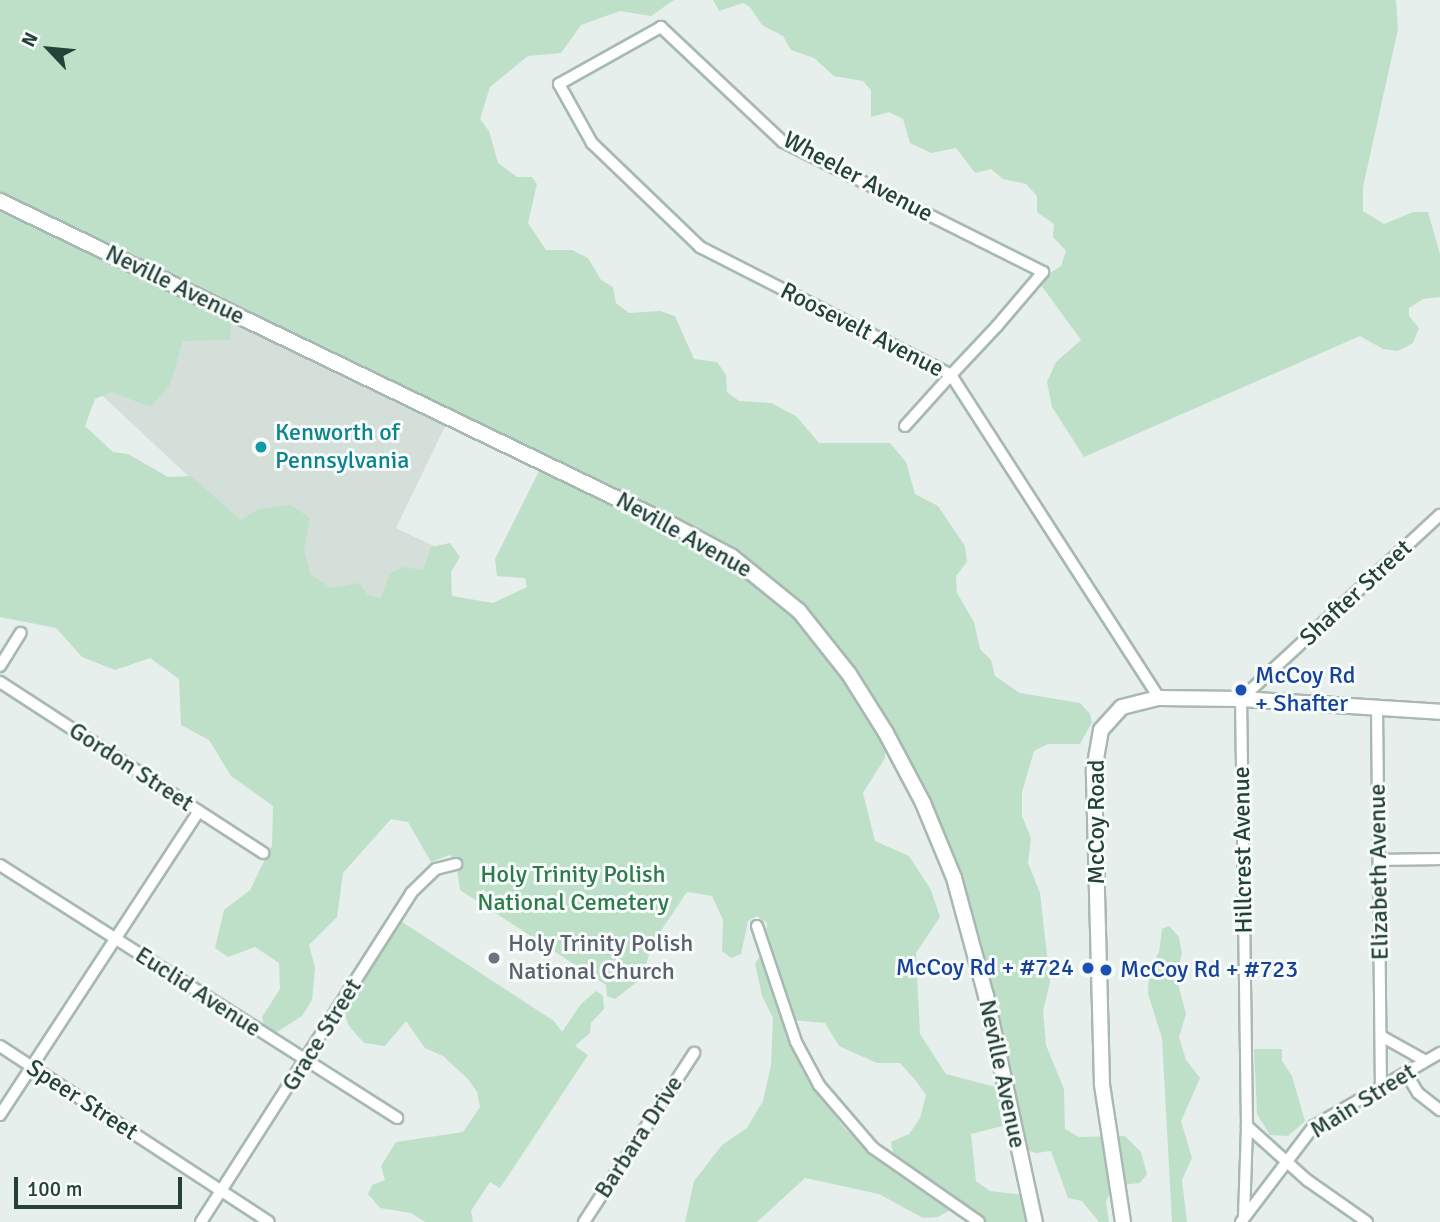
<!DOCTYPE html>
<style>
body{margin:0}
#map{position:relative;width:1440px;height:1222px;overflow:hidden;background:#e6efeb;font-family:Signika,sans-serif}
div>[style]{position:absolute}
.built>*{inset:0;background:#d4dfda}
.green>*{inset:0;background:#bfe0c8}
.roads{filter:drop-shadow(2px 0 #a8b8b2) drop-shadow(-2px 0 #a8b8b2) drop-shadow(0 2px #a8b8b2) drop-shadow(0 -2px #a8b8b2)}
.street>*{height:10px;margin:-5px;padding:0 5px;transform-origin:5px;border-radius:5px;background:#fff}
.secondary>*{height:14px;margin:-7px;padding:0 7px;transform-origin:7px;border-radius:7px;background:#fff}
.dots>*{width:19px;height:19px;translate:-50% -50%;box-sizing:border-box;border:4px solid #f7fbf9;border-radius:50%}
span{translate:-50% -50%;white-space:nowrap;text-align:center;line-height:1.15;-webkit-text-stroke:6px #f7fbf9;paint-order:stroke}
.street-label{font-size:24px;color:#24423a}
.culture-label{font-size:24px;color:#0d838f}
.left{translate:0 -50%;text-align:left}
.transit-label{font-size:24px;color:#164399}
.right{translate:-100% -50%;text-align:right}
.park-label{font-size:24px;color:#2d7a4b}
.worship-label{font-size:24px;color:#5b616d}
.north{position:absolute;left:14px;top:14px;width:70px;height:70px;-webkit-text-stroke:5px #f7fbf9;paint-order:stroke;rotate:296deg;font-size:19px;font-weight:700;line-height:28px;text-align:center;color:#24423a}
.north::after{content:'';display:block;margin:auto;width:24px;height:32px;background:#24423a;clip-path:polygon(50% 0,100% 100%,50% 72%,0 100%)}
.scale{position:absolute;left:14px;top:1177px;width:168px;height:32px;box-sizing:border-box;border:4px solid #24423a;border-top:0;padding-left:9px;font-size:21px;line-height:24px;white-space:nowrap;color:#24423a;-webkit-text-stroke:5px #f7fbf9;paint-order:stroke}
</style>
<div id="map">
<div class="built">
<i style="clip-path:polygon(0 201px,450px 416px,396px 528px,440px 549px,385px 660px,0 300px)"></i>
</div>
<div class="green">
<i style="clip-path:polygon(0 0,674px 0,651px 16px,620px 11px,581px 25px,561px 53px,528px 56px,490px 87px,480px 119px,489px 131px,498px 163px,517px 177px,532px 177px,537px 184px,528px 223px,546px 250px,572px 250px,588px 258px,601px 280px,613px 287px,616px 303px,629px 313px,660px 311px,675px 316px,694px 359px,717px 362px,726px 375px,727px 392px,739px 401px,771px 403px,796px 416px,819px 443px,890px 443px,906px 462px,915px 494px,938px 506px,965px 546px,967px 562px,956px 576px,957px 593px,974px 622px,980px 649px,991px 660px,995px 676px,1020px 693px,1080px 703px,1090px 714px,1092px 722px,1080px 744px,1048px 744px,1034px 751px,1022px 792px,1022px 816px,1031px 838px,1028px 863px,1040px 893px,1050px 982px,1043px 1011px,1046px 1045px,1064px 1089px,1065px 1129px,1079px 1137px,1125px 1136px,1141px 1152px,1147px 1174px,1140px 1183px,1122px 1185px,1109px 1195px,1106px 1202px,1109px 1222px,1099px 1222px,1082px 1201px,1068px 1198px,1051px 1151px,1036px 1153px,1019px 1148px,956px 878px,850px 672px,733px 554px,0 196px)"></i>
<i style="clip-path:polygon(713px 0,1396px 0,1398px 29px,1363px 187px,1363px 211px,1384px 224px,1413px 212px,1428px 212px,1440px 254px,1440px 297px,1423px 299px,1409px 308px,1409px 316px,1419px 328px,1413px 343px,1398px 351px,1383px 349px,1360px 336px,1084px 457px,1052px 407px,1047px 382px,1056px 362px,1081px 340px,1038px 281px,1061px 266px,1066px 251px,1053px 237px,1054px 224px,1037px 212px,1037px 196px,1026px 184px,1003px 179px,991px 169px,975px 173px,956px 148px,931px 153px,910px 143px,903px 119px,889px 112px,871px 117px,871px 90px,863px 81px,834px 76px,814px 58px,791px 50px,783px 36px,762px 25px,750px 7px,743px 3px,719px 11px)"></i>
<i style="clip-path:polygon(0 205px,232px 316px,230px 340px,183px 341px,170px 385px,150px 407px,112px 392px,95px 399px,85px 426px,113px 452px,128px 454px,168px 477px,191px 476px,241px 520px,258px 509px,291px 505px,310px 518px,304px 550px,311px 575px,331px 588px,359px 583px,367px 594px,381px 598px,389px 574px,403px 567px,423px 570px,431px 547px,450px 543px,460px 557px,451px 572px,452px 596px,493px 603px,527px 587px,525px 578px,497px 576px,495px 559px,543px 463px,730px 558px,798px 613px,886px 739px,885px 758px,863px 793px,875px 841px,909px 856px,931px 890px,940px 917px,916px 953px,920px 1034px,946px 1074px,1003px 1089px,1010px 1124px,971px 1134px,976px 1181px,990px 1191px,1024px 1195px,1033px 1222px,982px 1222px,895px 1162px,891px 1142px,909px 1134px,920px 1118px,926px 1095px,916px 1081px,900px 1063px,877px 1063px,839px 1046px,825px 1023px,791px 1020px,765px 943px,767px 923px,757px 916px,748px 921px,741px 954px,731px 958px,722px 951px,723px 920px,712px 896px,687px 892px,652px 944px,642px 978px,615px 999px,607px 996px,606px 985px,460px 890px,456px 861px,450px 855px,431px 862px,408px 822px,391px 819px,343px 873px,337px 917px,309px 945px,315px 968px,312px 1000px,302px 1016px,277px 1032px,265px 1028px,262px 1017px,280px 989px,279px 963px,255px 947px,228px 957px,215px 948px,224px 910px,250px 890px,272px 845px,273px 806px,231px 776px,209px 740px,181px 725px,179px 679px,150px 658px,115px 670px,82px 657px,56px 628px,0 617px)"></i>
<i style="clip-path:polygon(396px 918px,554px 1021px,562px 1032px,581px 1004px,596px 991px,603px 996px,604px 1009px,591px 1023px,590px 1033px,575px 1046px,588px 1055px,500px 1188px,490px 1182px,471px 1211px,473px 1222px,425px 1222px,411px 1213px,380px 1208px,368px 1194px,372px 1185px,385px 1180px,381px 1166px,396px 1142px,463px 1132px,480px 1107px,477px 1092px,468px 1079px,443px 1056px,425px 1048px,406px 1021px,385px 1046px,364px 1043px,349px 1026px,341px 1005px)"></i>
<i style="clip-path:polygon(1169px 926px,1179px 937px,1182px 953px,1176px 976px,1186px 1014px,1179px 1037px,1186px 1060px,1200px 1078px,1181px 1121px,1192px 1158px,1182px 1180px,1187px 1222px,1172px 1222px,1162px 1038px,1148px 994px,1149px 971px,1159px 952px,1162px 929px)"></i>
<i style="clip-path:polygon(765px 951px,811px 1081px,845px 1129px,885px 1165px,893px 1165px,954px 1208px,938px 1217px,923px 1218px,879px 1194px,805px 1178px,757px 1222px,685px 1222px,694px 1181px,722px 1145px,747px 1128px,763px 1101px,771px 1065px,773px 1018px,762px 996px,755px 963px)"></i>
<i style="clip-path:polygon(1254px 1049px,1282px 1049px,1282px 1061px,1292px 1076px,1305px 1121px,1288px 1136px,1270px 1135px,1257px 1114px)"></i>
</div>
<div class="roads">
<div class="street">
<i style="left:905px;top:426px;width:69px;rotate:-48deg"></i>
<i style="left:951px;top:375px;width:67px;rotate:-46.8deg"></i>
<i style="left:997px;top:326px;width:71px;rotate:-49.6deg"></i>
<i style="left:1043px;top:272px;width:291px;rotate:-153.4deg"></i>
<i style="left:783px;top:142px;width:168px;rotate:-136.7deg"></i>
<i style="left:661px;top:27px;width:117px;rotate:150.8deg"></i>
<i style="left:559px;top:84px;width:68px;rotate:60.8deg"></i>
<i style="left:592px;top:143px;width:150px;rotate:43.9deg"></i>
<i style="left:700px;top:247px;width:282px;rotate:27deg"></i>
<i style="left:951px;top:375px;width:384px;rotate:57.2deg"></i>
<i style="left:0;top:666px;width:39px;rotate:-58deg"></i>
<i style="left:0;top:682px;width:314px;rotate:33deg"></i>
<i style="left:1377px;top:708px;width:379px;rotate:89.4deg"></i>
<i style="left:1379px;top:860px;width:61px;rotate:-0.9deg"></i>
<i style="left:0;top:865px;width:471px;rotate:32.5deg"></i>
<i style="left:757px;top:926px;width:122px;rotate:71.4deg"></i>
<i style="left:796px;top:1042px;width:49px;rotate:61.9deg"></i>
<i style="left:819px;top:1085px;width:83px;rotate:49.4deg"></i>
<i style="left:873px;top:1148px;width:129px;rotate:34.9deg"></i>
<i style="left:1381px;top:1036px;width:51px;rotate:29.1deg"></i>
<i style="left:0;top:1046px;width:321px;rotate:33.2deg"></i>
<i style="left:1406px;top:1073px;width:23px;rotate:59deg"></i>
<i style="left:1418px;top:1093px;width:28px;rotate:38deg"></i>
<i style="left:0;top:1115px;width:363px;rotate:-56.8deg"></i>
<i style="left:1244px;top:1217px;width:91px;rotate:-88.1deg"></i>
<i style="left:201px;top:1222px;width:390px;rotate:-57.4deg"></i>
<i style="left:411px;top:893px;width:35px;rotate:-44deg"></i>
<i style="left:436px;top:869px;width:21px;rotate:-14deg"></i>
<i style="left:584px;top:1222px;width:202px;rotate:-56.9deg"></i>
<i style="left:1241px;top:1222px;width:121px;rotate:-52.8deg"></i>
<i style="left:1314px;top:1126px;width:146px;rotate:-30.1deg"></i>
<i style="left:1367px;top:1222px;width:73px;rotate:-145deg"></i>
<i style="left:1307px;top:1180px;width:81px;rotate:-138deg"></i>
<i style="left:1247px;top:1126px;width:427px;rotate:-90.8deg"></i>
<i style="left:1241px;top:699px;width:271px;rotate:-42.8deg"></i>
</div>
<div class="secondary">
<i style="left:0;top:201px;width:748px;rotate:25.74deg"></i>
<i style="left:674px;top:526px;width:64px;rotate:27.8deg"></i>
<i style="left:731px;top:556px;width:87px;rotate:39deg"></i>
<i style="left:799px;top:611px;width:80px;rotate:51.6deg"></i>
<i style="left:849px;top:674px;width:70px;rotate:57.9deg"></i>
<i style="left:886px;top:733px;width:79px;rotate:62.1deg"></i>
<i style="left:923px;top:803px;width:81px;rotate:67.5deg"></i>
<i style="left:954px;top:878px;width:122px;rotate:74.8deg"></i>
<i style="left:986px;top:996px;width:231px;rotate:77.8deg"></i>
<i style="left:1123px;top:1222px;width:140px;rotate:-98.7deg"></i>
<i style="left:1102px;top:1084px;width:314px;rotate:-91.5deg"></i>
<i style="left:1094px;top:770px;width:41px;rotate:-80.1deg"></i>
<i style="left:1101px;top:730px;width:31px;rotate:-48deg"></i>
<i style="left:1122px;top:707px;width:38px;rotate:-14deg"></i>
<i style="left:1159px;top:698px;width:82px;rotate:0.7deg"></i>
<i style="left:1241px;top:699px;width:199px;rotate:3.7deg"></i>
</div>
</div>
<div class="dots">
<i style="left:261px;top:447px;background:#0f9aa8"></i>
<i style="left:1241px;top:690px;background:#1a4fb4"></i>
<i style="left:494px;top:958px;background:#6b7280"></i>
<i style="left:1088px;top:968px;background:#1a4fb4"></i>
<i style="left:1106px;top:970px;background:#1a4fb4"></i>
</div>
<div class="street-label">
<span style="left:858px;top:177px;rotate:28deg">Wheeler Avenue</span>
<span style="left:175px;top:285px;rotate:26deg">Neville Avenue</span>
<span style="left:862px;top:330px;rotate:27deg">Roosevelt Avenue</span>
<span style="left:684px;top:535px;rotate:29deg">Neville Avenue</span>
<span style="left:1356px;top:593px;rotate:-43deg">Shafter Street</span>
<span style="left:131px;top:767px;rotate:33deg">Gordon Street</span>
<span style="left:1097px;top:822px;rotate:-90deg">McCoy Road</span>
<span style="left:1243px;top:850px;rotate:-91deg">Hillcrest Avenue</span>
<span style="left:1379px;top:872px;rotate:-91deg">Elizabeth Avenue</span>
<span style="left:198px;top:992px;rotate:33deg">Euclid Avenue</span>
<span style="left:322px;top:1035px;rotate:-58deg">Grace Street</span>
<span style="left:1002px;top:1074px;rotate:78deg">Neville Avenue</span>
<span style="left:82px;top:1100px;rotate:33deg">Speer Street</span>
<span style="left:1363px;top:1101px;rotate:-32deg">Main Street</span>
<span style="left:639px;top:1137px;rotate:-57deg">Barbara Drive</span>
</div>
<div class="culture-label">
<span class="left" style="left:275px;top:447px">Kenworth of<br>Pennsylvania</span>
</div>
<div class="transit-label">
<span class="left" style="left:1255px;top:690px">McCoy Rd<br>+ Shafter</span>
<span class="right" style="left:1074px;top:968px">McCoy Rd + #724</span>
<span class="left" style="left:1120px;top:970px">McCoy Rd + #723</span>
</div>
<div class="park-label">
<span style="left:573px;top:889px">Holy Trinity Polish<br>National Cemetery</span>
</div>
<div class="worship-label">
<span class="left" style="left:508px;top:958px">Holy Trinity Polish<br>National Church</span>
</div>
<div class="north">N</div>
<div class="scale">100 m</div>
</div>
